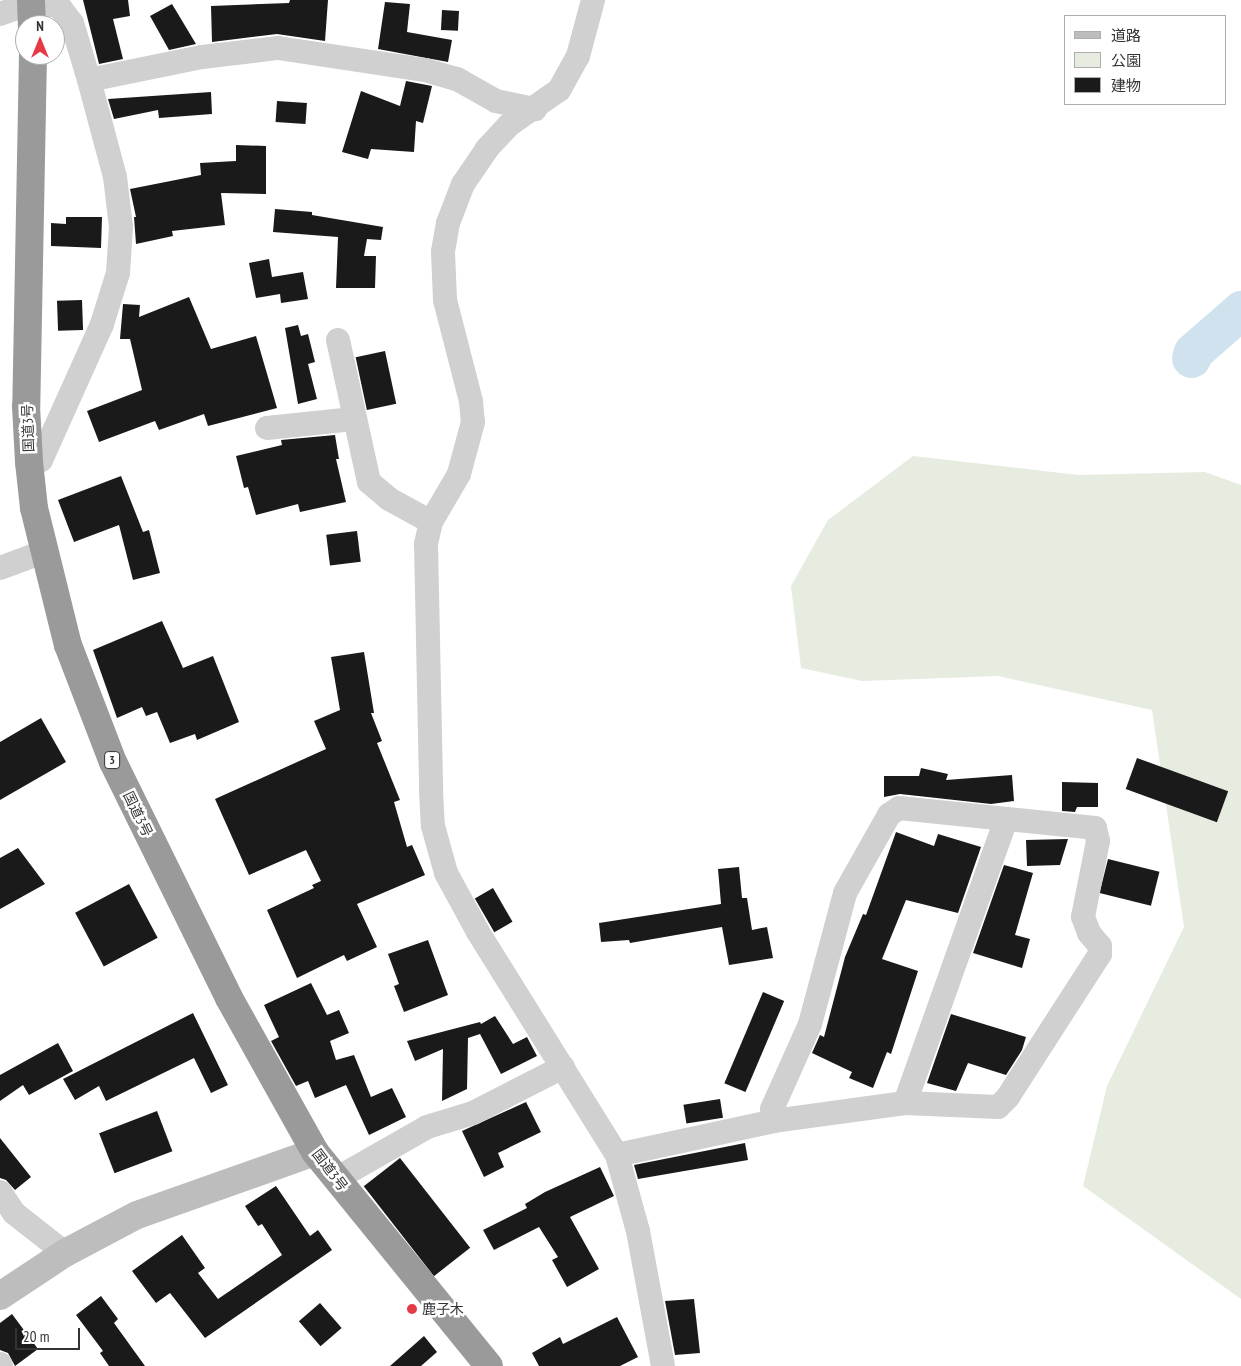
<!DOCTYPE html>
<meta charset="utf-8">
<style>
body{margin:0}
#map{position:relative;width:1241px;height:1366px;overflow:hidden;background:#fff;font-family:"PT Sans Narrow","Noto Sans JP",sans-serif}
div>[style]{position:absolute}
.green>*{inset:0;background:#e6ecdf}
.river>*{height:39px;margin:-19.5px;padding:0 19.5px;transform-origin:19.5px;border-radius:19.5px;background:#cfe2ee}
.building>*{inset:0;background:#1a1a1a;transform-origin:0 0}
.street>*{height:24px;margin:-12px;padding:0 12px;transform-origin:12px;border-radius:12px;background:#d0d0d0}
.secondary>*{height:28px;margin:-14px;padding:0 14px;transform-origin:14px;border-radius:14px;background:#bdbdbd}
.highway>*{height:28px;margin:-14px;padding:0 14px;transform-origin:14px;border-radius:14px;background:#9a9a9a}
.dots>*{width:14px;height:14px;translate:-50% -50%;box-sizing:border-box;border:2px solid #fff;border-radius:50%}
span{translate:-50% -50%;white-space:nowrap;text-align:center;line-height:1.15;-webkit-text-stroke:5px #fff;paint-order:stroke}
.shield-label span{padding:1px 4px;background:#fff;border:1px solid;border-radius:4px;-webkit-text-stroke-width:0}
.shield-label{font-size:12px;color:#333;font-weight:700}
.street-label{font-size:14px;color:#333}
.poi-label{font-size:14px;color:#333}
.left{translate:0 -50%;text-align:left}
.legend{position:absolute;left:1064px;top:15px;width:162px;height:90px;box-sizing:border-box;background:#fff;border:1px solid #adadad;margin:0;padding:6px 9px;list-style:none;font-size:15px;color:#333}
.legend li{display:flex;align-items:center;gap:10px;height:25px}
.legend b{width:25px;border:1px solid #adadad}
.north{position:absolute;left:15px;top:15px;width:50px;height:50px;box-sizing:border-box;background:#fff;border:1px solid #adadad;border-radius:50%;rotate:0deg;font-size:14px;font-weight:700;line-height:20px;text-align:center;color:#333}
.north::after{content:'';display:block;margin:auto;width:18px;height:22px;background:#e63946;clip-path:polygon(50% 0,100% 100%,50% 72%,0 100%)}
.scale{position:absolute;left:15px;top:1328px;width:65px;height:22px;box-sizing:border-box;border:2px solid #333;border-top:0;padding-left:6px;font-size:15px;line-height:18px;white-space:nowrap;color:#333;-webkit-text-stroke:4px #fff;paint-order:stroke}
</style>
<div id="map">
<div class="green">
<i style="clip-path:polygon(913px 456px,1078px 475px,1205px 472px,1241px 485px,1241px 1299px,1083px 1186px,1107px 1086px,1184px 927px,1152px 710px,998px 676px,862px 681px,801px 668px,791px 586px,828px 520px)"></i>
</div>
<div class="river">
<i style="left:1191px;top:358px;width:6px;rotate:-72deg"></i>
<i style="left:1193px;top:352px;width:64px;rotate:-41.2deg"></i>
</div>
<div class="building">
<i style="clip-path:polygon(83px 0,128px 0,130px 16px,113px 19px,123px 59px,99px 64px)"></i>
<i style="clip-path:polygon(290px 0,328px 0,325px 41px,277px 34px,212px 42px,211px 6px,289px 3px)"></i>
<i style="clip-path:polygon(385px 2px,410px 4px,407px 32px,452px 40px,448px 62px,378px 49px)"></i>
<i style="clip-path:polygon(172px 4px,196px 44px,169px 50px,150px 16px)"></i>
<i style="left:442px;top:10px;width:17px;height:20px;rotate:3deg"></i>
<i style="clip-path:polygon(406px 81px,432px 86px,423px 123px,416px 121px,414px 152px,371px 149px,368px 159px,342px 152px,361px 91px,400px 106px)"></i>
<i style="clip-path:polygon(211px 92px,212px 114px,159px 118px,158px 110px,114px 119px,108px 99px)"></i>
<i style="left:277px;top:101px;width:30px;height:21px;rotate:4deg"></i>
<i style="clip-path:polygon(236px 145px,266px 146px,266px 194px,221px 193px,225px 225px,172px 231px,173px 236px,136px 244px,134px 217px,136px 217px,130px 189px,201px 175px,200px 163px,236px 161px)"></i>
<i style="clip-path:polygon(275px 209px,312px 212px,312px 215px,383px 227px,381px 240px,367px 239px,364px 256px,376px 256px,375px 288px,336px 288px,338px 237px,273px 232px)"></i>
<i style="clip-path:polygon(66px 217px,102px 217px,101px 248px,51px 246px,51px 223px,66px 224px)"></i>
<i style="clip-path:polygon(269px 259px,272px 277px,303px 272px,308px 299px,281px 303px,280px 294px,256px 298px,249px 263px)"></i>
<i style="clip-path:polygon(189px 297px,211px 349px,256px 336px,277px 408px,208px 426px,204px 414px,159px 430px,155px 421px,99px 442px,87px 411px,142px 390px,130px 339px,120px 339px,123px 304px,140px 305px,139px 317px)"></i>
<i style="left:82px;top:300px;width:30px;height:25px;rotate:88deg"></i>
<i style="clip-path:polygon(298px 325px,301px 336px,308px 334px,315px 362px,308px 364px,317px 399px,298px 404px,285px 328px)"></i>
<i style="left:385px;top:351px;width:54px;height:30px;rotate:78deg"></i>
<i style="clip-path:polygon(335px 435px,339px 459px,336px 459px,346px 502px,300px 512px,298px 504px,256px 515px,248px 487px,244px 488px,236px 456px,282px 445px,281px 440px)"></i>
<i style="clip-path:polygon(121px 476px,143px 532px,149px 530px,160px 573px,133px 580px,119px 525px,74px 542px,58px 500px)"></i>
<i style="left:357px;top:531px;width:31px;height:31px;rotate:83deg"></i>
<i style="clip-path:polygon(162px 621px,183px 668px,213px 656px,239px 722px,197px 740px,195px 734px,170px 743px,157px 712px,146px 716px,142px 707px,117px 718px,93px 650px)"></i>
<i style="clip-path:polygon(364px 652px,374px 713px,371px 713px,382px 741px,377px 743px,400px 800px,394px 802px,407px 847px,412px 845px,425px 875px,357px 904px,377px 947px,347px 961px,344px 955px,297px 978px,267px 910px,314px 888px,312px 885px,321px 881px,306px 850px,249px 875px,215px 799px,326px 749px,314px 721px,340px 710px,331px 657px)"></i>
<i style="clip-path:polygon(41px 718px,66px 762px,0 800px,0 742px)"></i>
<i style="left:1137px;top:758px;width:97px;height:33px;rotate:20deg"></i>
<i style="clip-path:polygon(921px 768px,948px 774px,946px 780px,1012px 775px,1014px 801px,991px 804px,900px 794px,884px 797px,884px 776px,919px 776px)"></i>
<i style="clip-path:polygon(1062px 782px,1098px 783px,1098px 807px,1077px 807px,1075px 812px,1062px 811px)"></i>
<i style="clip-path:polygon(896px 832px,934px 846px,938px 834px,981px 847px,958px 913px,906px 900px,882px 959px,918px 971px,891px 1054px,887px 1052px,873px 1088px,849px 1078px,852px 1072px,812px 1053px,820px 1035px,824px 1037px,845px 957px,863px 914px,866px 915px)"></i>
<i style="clip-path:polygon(1068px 839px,1060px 865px,1027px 866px,1026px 840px)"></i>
<i style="clip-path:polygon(18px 848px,45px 884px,0 909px,0 858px)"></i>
<i style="left:1108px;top:859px;width:53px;height:35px;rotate:14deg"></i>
<i style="clip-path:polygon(1004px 865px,1033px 873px,1015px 935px,1030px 939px,1022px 968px,973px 953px)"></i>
<i style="clip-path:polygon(739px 867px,742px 898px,747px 898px,752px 930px,767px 927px,773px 958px,729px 965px,722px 927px,630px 943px,629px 940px,601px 942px,599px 923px,721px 904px,718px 869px)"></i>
<i style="left:129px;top:884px;width:61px;height:61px;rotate:62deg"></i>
<i style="left:493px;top:888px;width:39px;height:21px;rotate:60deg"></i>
<i style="clip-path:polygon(428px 940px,448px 995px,404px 1012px,394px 986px,399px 984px,388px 954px)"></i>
<i style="clip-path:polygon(311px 983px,327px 1015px,339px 1010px,349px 1033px,330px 1041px,336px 1060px,354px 1055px,371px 1097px,392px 1088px,406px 1117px,369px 1135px,346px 1085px,315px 1098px,308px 1081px,296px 1086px,271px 1041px,279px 1037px,264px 1005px)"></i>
<i style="left:763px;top:992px;width:23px;height:99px;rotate:23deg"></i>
<i style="clip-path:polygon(193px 1013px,228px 1085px,211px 1093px,194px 1058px,106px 1101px,99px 1086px,75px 1100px,63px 1079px)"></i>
<i style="clip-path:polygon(951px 1014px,1026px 1037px,1022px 1050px,1006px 1075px,968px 1063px,956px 1091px,927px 1083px)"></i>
<i style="clip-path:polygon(495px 1016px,513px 1044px,527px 1037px,537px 1056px,501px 1074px,480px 1034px,468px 1038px,467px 1089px,442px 1101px,443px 1049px,415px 1061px,407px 1041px,480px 1022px,481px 1024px)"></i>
<i style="clip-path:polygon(58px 1043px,73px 1071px,29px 1095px,23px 1085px,0 1101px,0 1075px)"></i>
<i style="left:720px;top:1099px;width:19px;height:37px;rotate:81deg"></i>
<i style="clip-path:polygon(526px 1102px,541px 1132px,498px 1153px,504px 1167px,484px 1177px,462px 1131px)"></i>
<i style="left:157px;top:1111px;width:43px;height:62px;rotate:69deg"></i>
<i style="clip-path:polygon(0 1138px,31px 1177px,15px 1190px,6px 1180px,0 1178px)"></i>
<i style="clip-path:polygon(745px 1143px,748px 1160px,638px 1179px,634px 1165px)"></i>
<i style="left:400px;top:1158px;width:114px;height:46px;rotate:52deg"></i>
<i style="clip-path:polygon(600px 1167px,614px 1196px,570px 1217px,599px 1269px,567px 1287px,552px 1260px,558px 1257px,539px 1227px,494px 1250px,483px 1230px,527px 1208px,525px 1204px,545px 1192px)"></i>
<i style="clip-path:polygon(276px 1186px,310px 1236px,318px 1230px,332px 1250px,205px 1338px,170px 1293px,156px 1303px,132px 1271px,182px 1235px,205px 1268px,198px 1273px,218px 1299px,282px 1255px,262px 1224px,258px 1226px,245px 1206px)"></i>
<i style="clip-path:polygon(101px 1296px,118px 1319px,114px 1323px,145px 1366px,109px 1366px,100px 1353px,103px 1351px,76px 1315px)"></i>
<i style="clip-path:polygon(694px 1299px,700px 1353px,675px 1355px,665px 1301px)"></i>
<i style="left:320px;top:1303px;width:33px;height:28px;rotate:49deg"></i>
<i style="clip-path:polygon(12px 1314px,38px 1349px,15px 1366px,8px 1353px,0 1350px,0 1323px)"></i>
<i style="clip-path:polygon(617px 1317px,638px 1357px,620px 1366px,539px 1366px,532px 1353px,560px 1337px,563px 1344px)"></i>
<i style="clip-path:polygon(424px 1336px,437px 1352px,421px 1366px,390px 1366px)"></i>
</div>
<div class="street">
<i style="left:593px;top:0;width:58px;rotate:105deg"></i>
<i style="left:578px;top:56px;width:39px;rotate:119deg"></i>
<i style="left:559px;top:90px;width:61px;rotate:145deg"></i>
<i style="left:509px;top:125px;width:33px;rotate:133deg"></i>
<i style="left:487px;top:149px;width:42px;rotate:124.4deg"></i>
<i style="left:463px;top:184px;width:42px;rotate:111deg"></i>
<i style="left:448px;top:223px;width:29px;rotate:100deg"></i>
<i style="left:443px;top:252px;width:48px;rotate:87.6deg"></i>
<i style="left:445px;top:300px;width:104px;rotate:75.6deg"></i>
<i style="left:471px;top:401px;width:21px;rotate:85deg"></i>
<i style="left:473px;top:422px;width:54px;rotate:105.1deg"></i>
<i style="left:459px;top:474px;width:56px;rotate:120.3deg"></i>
<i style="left:431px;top:522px;width:23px;rotate:103deg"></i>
<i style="left:426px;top:544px;width:247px;rotate:88.8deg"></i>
<i style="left:431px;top:791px;width:35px;rotate:87deg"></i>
<i style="left:433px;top:826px;width:49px;rotate:74.5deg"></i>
<i style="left:446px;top:873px;width:67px;rotate:61.5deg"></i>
<i style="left:478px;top:932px;width:263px;rotate:58.1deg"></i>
<i style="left:617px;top:1155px;width:79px;rotate:74.6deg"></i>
<i style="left:638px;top:1231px;width:137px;rotate:79.5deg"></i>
<i style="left:0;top:14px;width:33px;rotate:-20deg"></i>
<i style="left:31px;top:3px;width:28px;rotate:6deg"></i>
<i style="left:59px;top:6px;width:21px;rotate:53deg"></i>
<i style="left:72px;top:23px;width:59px;rotate:73.4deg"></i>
<i style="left:89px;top:80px;width:115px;rotate:-11.5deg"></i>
<i style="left:202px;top:57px;width:77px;rotate:-6.8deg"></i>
<i style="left:278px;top:48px;width:149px;rotate:8.5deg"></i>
<i style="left:425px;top:70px;width:33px;rotate:16deg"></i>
<i style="left:457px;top:79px;width:45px;rotate:29.4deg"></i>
<i style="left:496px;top:101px;width:40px;rotate:12deg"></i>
<i style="left:338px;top:340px;width:145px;rotate:77.7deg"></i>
<i style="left:369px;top:482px;width:26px;rotate:40deg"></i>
<i style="left:389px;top:499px;width:48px;rotate:28.7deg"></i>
<i style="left:267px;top:428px;width:87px;rotate:-5.9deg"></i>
<i style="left:29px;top:462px;width:12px;rotate:-9deg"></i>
<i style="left:41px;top:460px;width:149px;rotate:-65.8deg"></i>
<i style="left:102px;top:324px;width:53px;rotate:-72.6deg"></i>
<i style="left:118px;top:273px;width:46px;rotate:-86.3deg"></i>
<i style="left:121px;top:227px;width:50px;rotate:-96.8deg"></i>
<i style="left:115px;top:177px;width:100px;rotate:-105deg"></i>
<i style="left:0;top:568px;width:46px;rotate:-20.4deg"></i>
<i style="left:899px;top:808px;width:197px;rotate:5.8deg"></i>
<i style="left:1095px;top:828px;width:13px;rotate:77deg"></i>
<i style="left:1098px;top:841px;width:77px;rotate:101.2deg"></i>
<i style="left:1083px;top:917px;width:17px;rotate:69deg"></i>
<i style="left:1089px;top:933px;width:17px;rotate:50deg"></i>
<i style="left:1100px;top:946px;width:8px;rotate:90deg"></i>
<i style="left:1100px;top:954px;width:170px;rotate:122.8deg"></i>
<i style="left:1008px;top:1097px;width:14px;rotate:135deg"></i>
<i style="left:998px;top:1107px;width:93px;rotate:-177.5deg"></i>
<i style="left:905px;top:1103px;width:132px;rotate:172.2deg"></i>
<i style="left:774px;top:1121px;width:12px;rotate:-99deg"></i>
<i style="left:772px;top:1109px;width:93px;rotate:-65.9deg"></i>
<i style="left:810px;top:1024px;width:136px;rotate:-75deg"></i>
<i style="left:845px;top:893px;width:90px;rotate:-60.6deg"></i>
<i style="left:889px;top:815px;width:12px;rotate:-35deg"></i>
<i style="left:905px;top:1103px;width:301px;rotate:-70.4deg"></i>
<i style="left:617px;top:1155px;width:161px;rotate:-12.2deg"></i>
<i style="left:336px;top:1179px;width:105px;rotate:-29.7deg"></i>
<i style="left:427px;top:1127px;width:48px;rotate:-16.9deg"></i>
<i style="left:473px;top:1113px;width:101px;rotate:-27.1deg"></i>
<i style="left:0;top:1192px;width:25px;rotate:56deg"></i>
<i style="left:14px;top:1213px;width:65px;rotate:38.1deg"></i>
<i style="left:0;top:1364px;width:2px;rotate:63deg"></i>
</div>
<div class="secondary">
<i style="left:0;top:1296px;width:78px;rotate:-33.5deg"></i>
<i style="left:65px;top:1253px;width:81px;rotate:-27.8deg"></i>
<i style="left:137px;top:1215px;width:189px;rotate:-19.5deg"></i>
</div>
<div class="highway">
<i style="left:31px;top:0;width:25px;rotate:88deg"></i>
<i style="left:33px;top:55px;width:351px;rotate:91.1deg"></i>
<i style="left:26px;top:406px;width:56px;rotate:86.9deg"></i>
<i style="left:29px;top:462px;width:46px;rotate:83.8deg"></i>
<i style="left:34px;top:508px;width:141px;rotate:76.1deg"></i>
<i style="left:68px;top:645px;width:125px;rotate:69deg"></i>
<i style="left:113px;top:762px;width:263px;rotate:63.8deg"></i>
<i style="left:229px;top:998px;width:176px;rotate:60.8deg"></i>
<i style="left:315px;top:1152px;width:276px;rotate:50.9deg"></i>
</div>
<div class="dots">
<i style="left:412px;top:1309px;background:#e63946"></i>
</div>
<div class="shield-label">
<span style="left:112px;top:760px">3</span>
</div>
<div class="street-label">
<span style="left:28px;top:428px;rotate:-92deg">国道3号</span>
<span style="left:138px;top:814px;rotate:64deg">国道3号</span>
<span style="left:330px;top:1170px;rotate:53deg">国道3号</span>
</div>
<div class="poi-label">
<span class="left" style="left:422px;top:1309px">鹿子木</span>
</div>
<ul class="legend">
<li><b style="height:6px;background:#bdbdbd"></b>道路</li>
<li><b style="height:14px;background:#e6ecdf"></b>公園</li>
<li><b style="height:14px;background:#1a1a1a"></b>建物</li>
</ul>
<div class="north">N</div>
<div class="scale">20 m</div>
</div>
